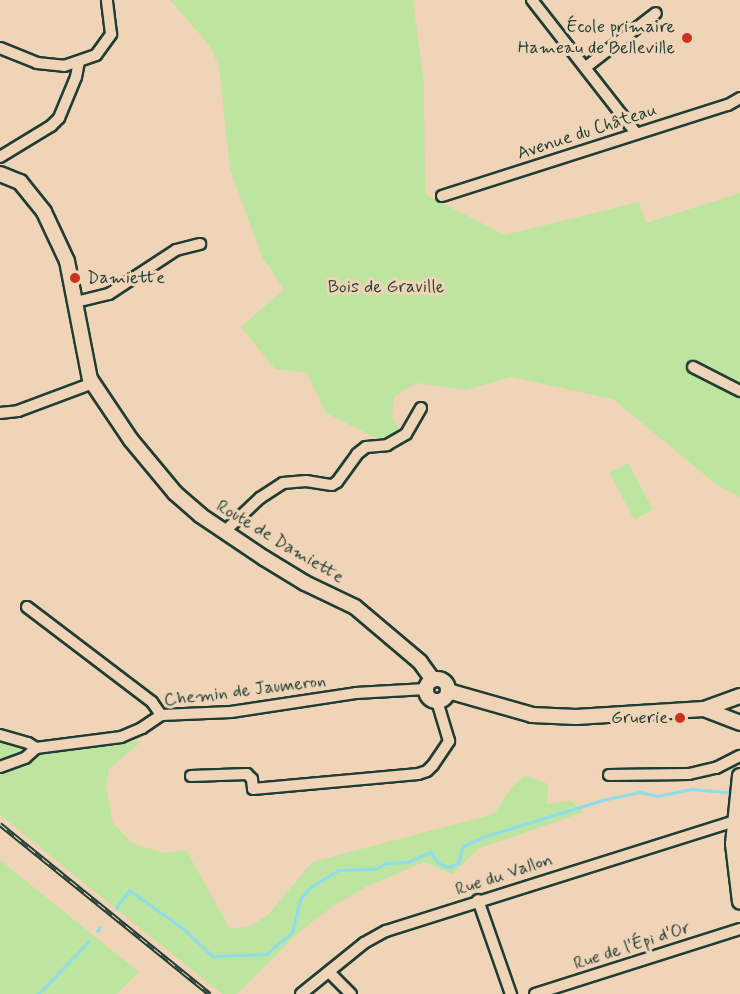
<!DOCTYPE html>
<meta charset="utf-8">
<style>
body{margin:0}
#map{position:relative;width:740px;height:994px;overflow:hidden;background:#f0d4b7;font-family:Mynerve,sans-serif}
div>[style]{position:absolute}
.green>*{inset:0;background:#bde5a0;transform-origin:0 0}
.stream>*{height:3px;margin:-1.5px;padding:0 1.5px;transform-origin:1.5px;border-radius:1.5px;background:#8eddec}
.roads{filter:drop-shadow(2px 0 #1f3d34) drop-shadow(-2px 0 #1f3d34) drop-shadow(0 2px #1f3d34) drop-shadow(0 -2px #1f3d34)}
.street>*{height:10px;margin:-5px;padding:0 5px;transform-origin:5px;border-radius:5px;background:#f0d4b7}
.secondary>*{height:14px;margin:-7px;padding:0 7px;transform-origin:7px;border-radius:7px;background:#f0d4b7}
.secondary>.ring{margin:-7px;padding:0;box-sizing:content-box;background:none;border:14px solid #f0d4b7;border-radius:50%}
.rail>*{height:5px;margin-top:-2.5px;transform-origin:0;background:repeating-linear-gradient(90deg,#f0d4b7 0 9px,#1f3d34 0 18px);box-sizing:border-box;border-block:2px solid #1f3d34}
.dots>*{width:16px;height:16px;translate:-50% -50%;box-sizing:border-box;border:3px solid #f0d4b7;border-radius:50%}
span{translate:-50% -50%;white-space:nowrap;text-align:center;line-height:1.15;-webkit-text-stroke:6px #f0d4b7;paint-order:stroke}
.poi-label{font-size:18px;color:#1f3d34}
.right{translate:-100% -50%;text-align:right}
.left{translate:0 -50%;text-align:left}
.street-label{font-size:18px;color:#1f3d34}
.park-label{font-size:18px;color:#274539}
</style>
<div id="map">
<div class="green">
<i style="clip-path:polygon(170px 0,413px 0,424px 84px,425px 194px,505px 235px,639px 202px,646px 223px,740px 193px,740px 497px,717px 485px,613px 399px,511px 377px,466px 390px,416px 383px,394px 397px,392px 416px,399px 429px,388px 444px,326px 413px,307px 373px,275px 369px,241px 327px,284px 289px,262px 257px,230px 169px,219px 67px,210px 46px)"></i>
<i style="left:628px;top:463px;width:53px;height:21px;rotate:62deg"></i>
<i style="clip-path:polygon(0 740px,44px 752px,142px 741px,109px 769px,106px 786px,113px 823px,132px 843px,164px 853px,186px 850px,230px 929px,248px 927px,268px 915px,312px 862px,494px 814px,513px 786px,526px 775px,548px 784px,547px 804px,571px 801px,584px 812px,478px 849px,452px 874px,424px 862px,366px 887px,333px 906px,298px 933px,237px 994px,222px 994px,0 815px)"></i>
<i style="clip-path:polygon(0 860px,139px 972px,117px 994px,0 994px)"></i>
</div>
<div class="stream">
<i style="left:116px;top:908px;width:22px;rotate:-54deg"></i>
<i style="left:129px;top:890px;width:69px;rotate:35.5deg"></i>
<i style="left:185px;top:930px;width:37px;rotate:44deg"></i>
<i style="left:212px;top:956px;width:54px;rotate:-2.1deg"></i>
<i style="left:266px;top:954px;width:34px;rotate:-40deg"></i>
<i style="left:292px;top:932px;width:34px;rotate:-76deg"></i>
<i style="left:300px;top:899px;width:18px;rotate:-47deg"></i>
<i style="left:312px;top:886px;width:31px;rotate:-31deg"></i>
<i style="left:339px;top:870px;width:36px;rotate:-2deg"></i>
<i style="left:375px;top:869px;width:13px;rotate:-29deg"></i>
<i style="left:386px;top:863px;width:21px;rotate:-3deg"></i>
<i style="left:407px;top:862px;width:26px;rotate:-23deg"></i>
<i style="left:431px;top:852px;width:13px;rotate:58deg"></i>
<i style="left:438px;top:863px;width:11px;rotate:22deg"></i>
<i style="left:448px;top:867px;width:11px;rotate:-22deg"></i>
<i style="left:458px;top:863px;width:18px;rotate:-74deg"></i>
<i style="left:463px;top:846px;width:25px;rotate:-23deg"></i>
<i style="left:486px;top:836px;width:121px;rotate:-17.2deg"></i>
<i style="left:602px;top:800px;width:39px;rotate:-12deg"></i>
<i style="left:640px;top:792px;width:18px;rotate:13deg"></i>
<i style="left:658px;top:796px;width:34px;rotate:-12deg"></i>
<i style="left:691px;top:789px;width:37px;rotate:5deg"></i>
<i style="left:97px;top:931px;width:5px;rotate:-53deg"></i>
<i style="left:38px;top:994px;width:74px;rotate:-46.1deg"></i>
</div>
<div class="roads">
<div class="street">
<i style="left:532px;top:0;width:169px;rotate:52deg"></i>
<i style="left:0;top:48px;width:40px;rotate:22deg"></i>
<i style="left:37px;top:63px;width:27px;rotate:6deg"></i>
<i style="left:64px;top:66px;width:34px;rotate:-19deg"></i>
<i style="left:96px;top:55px;width:26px;rotate:-54deg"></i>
<i style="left:111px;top:34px;width:34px;rotate:-97deg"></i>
<i style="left:586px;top:67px;width:88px;rotate:-37.6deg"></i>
<i style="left:0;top:157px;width:60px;rotate:-31.3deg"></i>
<i style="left:51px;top:126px;width:11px;rotate:-45deg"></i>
<i style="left:59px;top:118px;width:44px;rotate:-67.5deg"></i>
<i style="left:76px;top:77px;width:16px;rotate:-79deg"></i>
<i style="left:442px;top:196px;width:300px;rotate:-17.7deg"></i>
<i style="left:728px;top:105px;width:14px;rotate:-30deg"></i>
<i style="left:76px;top:302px;width:34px;rotate:-14deg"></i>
<i style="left:109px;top:294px;width:80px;rotate:-33.3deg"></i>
<i style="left:176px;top:250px;width:25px;rotate:-14deg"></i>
<i style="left:693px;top:367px;width:53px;rotate:27.1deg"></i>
<i style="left:0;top:413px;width:18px;rotate:-6deg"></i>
<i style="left:18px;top:411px;width:80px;rotate:-20.5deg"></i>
<i style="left:224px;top:532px;width:50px;rotate:-43.4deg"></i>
<i style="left:260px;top:498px;width:27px;rotate:-33deg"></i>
<i style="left:283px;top:483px;width:23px;rotate:-5deg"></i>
<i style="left:306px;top:481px;width:26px;rotate:9deg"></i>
<i style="left:332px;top:485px;width:6px;rotate:-31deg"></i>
<i style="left:337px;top:482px;width:34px;rotate:-54deg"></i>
<i style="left:357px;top:454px;width:11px;rotate:-38deg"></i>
<i style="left:366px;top:447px;width:21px;rotate:-5deg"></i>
<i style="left:387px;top:445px;width:22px;rotate:-30deg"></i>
<i style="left:406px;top:434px;width:30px;rotate:-60deg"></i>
<i style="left:27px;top:607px;width:157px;rotate:37.2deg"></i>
<i style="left:152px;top:702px;width:16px;rotate:55deg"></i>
<i style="left:0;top:735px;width:29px;rotate:16deg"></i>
<i style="left:28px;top:743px;width:9px;rotate:32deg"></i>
<i style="left:0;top:767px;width:27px;rotate:-20deg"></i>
<i style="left:25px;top:758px;width:15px;rotate:-42deg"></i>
<i style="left:36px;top:748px;width:86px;rotate:-7.4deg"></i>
<i style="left:121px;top:737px;width:23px;rotate:-23deg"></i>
<i style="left:142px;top:728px;width:23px;rotate:-34deg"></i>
<i style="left:161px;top:715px;width:70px;rotate:-2.5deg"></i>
<i style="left:231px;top:712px;width:126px;rotate:-8.6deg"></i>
<i style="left:356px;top:693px;width:70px;rotate:-3.3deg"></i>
<i style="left:609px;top:775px;width:80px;rotate:-0.7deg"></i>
<i style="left:689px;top:774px;width:28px;rotate:-13deg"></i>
<i style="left:716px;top:768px;width:27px;rotate:-27deg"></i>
<i style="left:191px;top:776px;width:56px;rotate:-2deg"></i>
<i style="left:247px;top:774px;width:7px;rotate:45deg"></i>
<i style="left:252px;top:779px;width:10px;rotate:84deg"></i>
<i style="left:253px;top:789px;width:166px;rotate:-5.2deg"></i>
<i style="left:418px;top:774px;width:9px;rotate:-18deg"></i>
<i style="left:427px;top:771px;width:8px;rotate:-45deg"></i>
<i style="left:433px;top:765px;width:29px;rotate:-56deg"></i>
<i style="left:449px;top:741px;width:42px;rotate:-106.7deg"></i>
<i style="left:478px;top:900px;width:100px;rotate:70.7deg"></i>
<i style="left:329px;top:972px;width:31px;rotate:45deg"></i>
<i style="left:301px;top:994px;width:81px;rotate:-39deg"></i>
<i style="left:364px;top:943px;width:25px;rotate:-29deg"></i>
<i style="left:386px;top:931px;width:365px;rotate:-17.5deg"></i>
<i style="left:535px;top:994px;width:215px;rotate:-17.6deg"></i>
</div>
<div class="secondary">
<i style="left:0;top:174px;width:22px;rotate:22deg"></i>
<i style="left:20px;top:182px;width:38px;rotate:51deg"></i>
<i style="left:44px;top:212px;width:54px;rotate:64.9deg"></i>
<i style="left:67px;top:261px;width:120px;rotate:79deg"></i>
<i style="left:90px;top:379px;width:73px;rotate:56.1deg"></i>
<i style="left:131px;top:440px;width:69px;rotate:50.3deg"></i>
<i style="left:175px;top:493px;width:33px;rotate:41deg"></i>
<i style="left:200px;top:515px;width:77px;rotate:33.9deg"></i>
<i style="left:264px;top:558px;width:48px;rotate:31.4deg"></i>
<i style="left:305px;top:583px;width:55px;rotate:25.6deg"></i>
<i style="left:355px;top:607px;width:85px;rotate:40.2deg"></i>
<i style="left:420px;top:662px;width:22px;rotate:54deg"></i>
<i class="ring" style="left:426px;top:679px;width:8px;height:8px"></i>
<i style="left:448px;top:691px;width:87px;rotate:15.9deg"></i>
<i style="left:532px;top:715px;width:44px;rotate:2.6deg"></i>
<i style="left:576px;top:717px;width:128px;rotate:-3.6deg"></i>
<i style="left:704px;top:709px;width:38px;rotate:-20deg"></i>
<i style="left:704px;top:709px;width:39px;rotate:21deg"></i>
<i style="left:740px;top:776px;width:68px;rotate:95.9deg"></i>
<i style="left:733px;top:844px;width:58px;rotate:83.1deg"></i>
</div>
</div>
<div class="rail">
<i style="left:0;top:824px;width:270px;rotate:39deg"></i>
</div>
<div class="dots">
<i style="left:687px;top:38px;background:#c8321e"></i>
<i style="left:75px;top:278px;background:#c8321e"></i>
<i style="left:680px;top:718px;background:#c8321e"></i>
</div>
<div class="poi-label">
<span class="right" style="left:675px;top:38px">École primaire<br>Hameau de Belleville</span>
<span class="left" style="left:87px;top:278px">Damiette</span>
<span class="right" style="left:668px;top:718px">Gruerie</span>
</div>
<div class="street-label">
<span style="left:587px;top:132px;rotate:-18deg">Avenue du Château</span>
<span style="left:280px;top:542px;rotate:31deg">Route de Damiette</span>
<span style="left:245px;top:691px;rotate:-7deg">Chemin de Jaumeron</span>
<span style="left:504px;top:875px;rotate:-18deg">Rue du Vallon</span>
<span style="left:632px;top:946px;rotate:-18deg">Rue de l'Épi d'Or</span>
</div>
<div class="park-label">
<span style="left:386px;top:287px">Bois de Graville</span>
</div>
</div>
